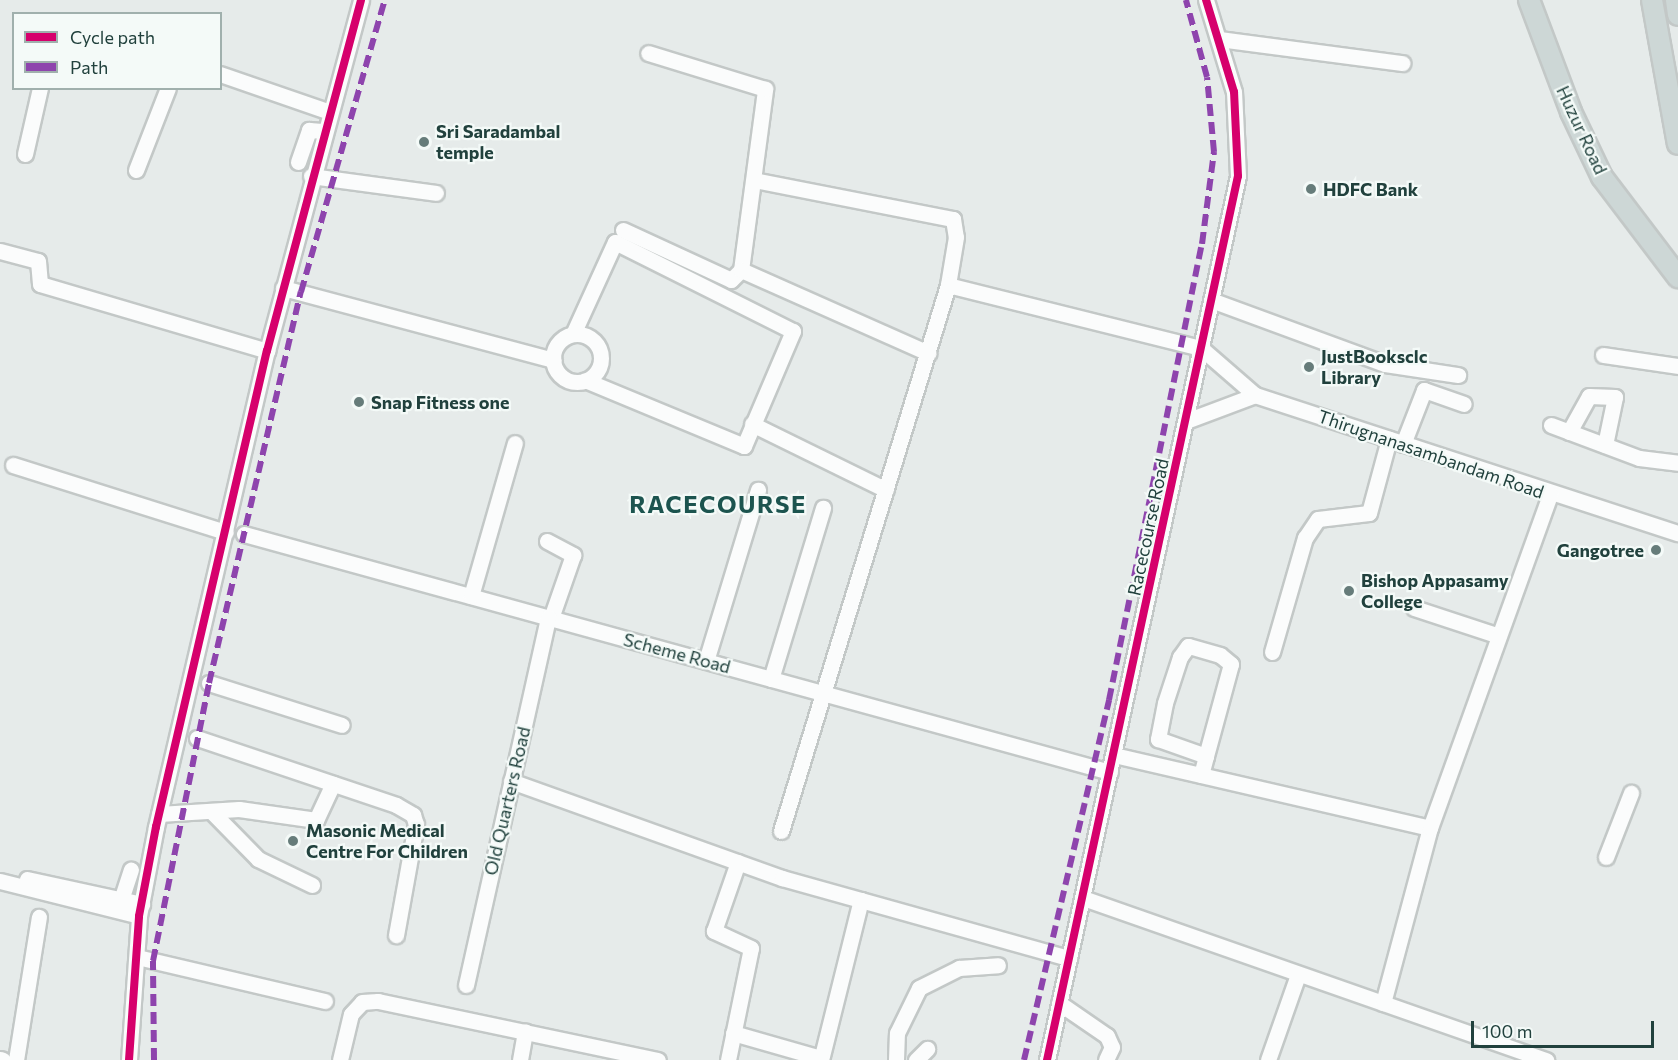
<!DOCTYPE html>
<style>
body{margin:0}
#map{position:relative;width:1678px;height:1060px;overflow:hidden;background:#e6ebea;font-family:Commissioner,sans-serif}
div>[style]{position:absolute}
.roads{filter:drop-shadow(2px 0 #c3c8c7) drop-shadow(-2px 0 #c3c8c7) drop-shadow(0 2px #c3c8c7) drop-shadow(0 -2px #c3c8c7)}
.minor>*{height:15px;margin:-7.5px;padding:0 7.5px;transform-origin:7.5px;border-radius:7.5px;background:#fbfcfc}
.minor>.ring{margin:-7.5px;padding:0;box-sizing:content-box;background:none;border:15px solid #fbfcfc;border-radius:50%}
.major>*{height:20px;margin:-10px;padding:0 10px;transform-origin:10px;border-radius:10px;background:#cdd7d6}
.quiet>*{height:6px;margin-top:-3px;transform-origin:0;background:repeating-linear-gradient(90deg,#8e44ad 0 12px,transparent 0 18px)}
.cycleway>*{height:8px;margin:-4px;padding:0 4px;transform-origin:4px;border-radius:4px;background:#d6006c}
.dots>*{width:16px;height:16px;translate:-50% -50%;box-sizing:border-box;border:3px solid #f4faf8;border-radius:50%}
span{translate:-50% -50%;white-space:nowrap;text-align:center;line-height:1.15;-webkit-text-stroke:4.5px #f4faf8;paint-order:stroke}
.street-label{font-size:18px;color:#21413d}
.poi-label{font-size:18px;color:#21413d;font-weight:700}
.left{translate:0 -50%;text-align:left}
.right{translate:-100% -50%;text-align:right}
.district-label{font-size:24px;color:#1c544f;font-weight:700;letter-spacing:1.5px}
.legend{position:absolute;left:12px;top:12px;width:210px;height:78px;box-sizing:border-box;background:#f4faf8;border:2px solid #a0b0ad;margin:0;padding:8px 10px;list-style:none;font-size:18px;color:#21413d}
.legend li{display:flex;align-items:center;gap:12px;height:30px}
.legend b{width:30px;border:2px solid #a0b0ad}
.scale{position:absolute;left:1471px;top:1021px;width:183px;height:27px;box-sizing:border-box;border:3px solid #21413d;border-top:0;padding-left:8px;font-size:18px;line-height:21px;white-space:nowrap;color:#21413d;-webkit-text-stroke:4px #f4faf8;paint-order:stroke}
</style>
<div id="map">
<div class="roads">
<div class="minor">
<i style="left:1219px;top:39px;width:185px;rotate:7.5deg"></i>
<i style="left:220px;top:74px;width:116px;rotate:19.1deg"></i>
<i style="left:25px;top:154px;width:68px;rotate:-77.2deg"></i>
<i style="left:298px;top:162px;width:34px;rotate:-71deg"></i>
<i style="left:309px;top:130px;width:16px;rotate:4deg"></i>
<i style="left:136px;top:170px;width:88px;rotate:-68.7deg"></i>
<i style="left:311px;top:176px;width:126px;rotate:7.7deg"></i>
<i style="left:754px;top:180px;width:203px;rotate:11.1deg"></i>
<i style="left:953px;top:219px;width:18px;rotate:81deg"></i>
<i style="left:956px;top:237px;width:49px;rotate:99.5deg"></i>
<i style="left:623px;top:230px;width:119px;rotate:24.8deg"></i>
<i style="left:731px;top:280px;width:14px;rotate:-45deg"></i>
<i style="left:741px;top:270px;width:183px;rotate:-82.4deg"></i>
<i style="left:765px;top:89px;width:122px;rotate:-162.9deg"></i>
<i style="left:0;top:251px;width:39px;rotate:15deg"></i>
<i style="left:38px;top:261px;width:23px;rotate:85deg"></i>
<i style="left:40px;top:284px;width:237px;rotate:16.4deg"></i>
<i style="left:741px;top:270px;width:205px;rotate:23.9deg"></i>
<i style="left:283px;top:288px;width:280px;rotate:14.9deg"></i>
<i style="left:1211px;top:300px;width:185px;rotate:20.2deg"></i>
<i style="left:1385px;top:364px;width:74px;rotate:8.6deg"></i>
<i style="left:573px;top:334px;width:101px;rotate:-65.5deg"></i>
<i style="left:615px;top:242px;width:199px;rotate:26.6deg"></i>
<i style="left:793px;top:331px;width:125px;rotate:113.1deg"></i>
<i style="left:744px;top:446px;width:172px;rotate:-157.5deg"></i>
<i class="ring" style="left:553px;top:334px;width:33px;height:33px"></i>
<i style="left:1603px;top:355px;width:76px;rotate:8.3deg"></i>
<i style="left:1186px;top:421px;width:74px;rotate:-20.6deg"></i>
<i style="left:1255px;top:395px;width:445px;rotate:18.1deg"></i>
<i style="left:752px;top:424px;width:149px;rotate:26.2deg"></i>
<i style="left:1551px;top:425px;width:94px;rotate:20.6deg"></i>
<i style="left:1639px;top:458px;width:39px;rotate:7deg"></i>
<i style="left:1569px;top:432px;width:41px;rotate:-60.9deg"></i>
<i style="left:1589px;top:396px;width:26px;rotate:2deg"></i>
<i style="left:1615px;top:397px;width:49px;rotate:101.8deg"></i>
<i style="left:1403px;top:444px;width:58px;rotate:-68.7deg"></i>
<i style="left:1424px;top:390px;width:42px;rotate:19.3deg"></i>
<i style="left:13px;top:465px;width:223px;rotate:17.5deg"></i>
<i style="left:244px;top:534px;width:898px;rotate:15.37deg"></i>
<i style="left:547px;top:541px;width:30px;rotate:28deg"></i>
<i style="left:573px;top:555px;width:67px;rotate:109.2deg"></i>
<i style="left:471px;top:596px;width:159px;rotate:-74deg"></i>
<i style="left:1414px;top:608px;width:89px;rotate:18.2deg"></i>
<i style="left:1272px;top:652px;width:119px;rotate:-73.9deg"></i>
<i style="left:1305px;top:538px;width:23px;rotate:-56deg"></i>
<i style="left:1318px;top:519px;width:51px;rotate:-6.7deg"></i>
<i style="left:1369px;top:513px;width:77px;rotate:-74.9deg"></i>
<i style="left:706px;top:661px;width:179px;rotate:-73.1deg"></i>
<i style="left:771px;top:679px;width:179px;rotate:-73.1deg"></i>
<i style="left:209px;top:683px;width:139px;rotate:17.5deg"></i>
<i style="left:197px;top:738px;width:210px;rotate:18.6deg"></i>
<i style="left:396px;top:805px;width:20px;rotate:30deg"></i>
<i style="left:413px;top:815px;width:9px;rotate:72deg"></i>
<i style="left:416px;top:824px;width:113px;rotate:100.2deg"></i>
<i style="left:1114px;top:755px;width:324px;rotate:13deg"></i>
<i style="left:1201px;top:775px;width:20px;rotate:-75deg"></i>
<i style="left:1206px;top:756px;width:95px;rotate:-74.8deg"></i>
<i style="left:1231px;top:664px;width:14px;rotate:-141deg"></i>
<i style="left:1220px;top:655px;width:33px;rotate:-164deg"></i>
<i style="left:1188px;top:646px;width:14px;rotate:126deg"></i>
<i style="left:1180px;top:657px;width:48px;rotate:108.1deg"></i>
<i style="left:1165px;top:703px;width:37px;rotate:101deg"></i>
<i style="left:1158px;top:739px;width:51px;rotate:19.5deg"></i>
<i style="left:511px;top:781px;width:288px;rotate:19.7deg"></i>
<i style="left:782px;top:878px;width:298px;rotate:15.6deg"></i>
<i style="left:211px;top:811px;width:67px;rotate:45.6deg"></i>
<i style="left:258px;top:859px;width:60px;rotate:25.7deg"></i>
<i style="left:159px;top:814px;width:80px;rotate:-3.6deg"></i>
<i style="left:239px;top:809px;width:78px;rotate:8.1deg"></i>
<i style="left:316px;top:820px;width:40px;rotate:-65deg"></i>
<i style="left:781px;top:831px;width:571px;rotate:-72.99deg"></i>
<i style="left:948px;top:285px;width:261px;rotate:14deg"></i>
<i style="left:1201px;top:348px;width:72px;rotate:41deg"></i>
<i style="left:1606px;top:857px;width:69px;rotate:-68.7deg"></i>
<i style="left:27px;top:879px;width:118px;rotate:12.3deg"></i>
<i style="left:0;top:881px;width:143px;rotate:14.1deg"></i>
<i style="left:1083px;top:898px;width:491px;rotate:19.3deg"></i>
<i style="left:121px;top:900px;width:32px;rotate:-72deg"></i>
<i style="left:137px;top:957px;width:193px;rotate:13.2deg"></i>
<i style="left:466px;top:985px;width:377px;rotate:-77.4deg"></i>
<i style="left:1059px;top:1003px;width:58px;rotate:34.5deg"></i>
<i style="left:1107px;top:1036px;width:12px;rotate:66deg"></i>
<i style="left:1112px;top:1047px;width:14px;rotate:115deg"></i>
<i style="left:1383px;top:1003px;width:181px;rotate:-75deg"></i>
<i style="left:1430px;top:828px;width:355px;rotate:-70.2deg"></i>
<i style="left:733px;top:1033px;width:91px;rotate:15.9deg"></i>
<i style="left:0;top:1059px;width:3px;rotate:18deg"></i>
<i style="left:16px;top:1060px;width:145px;rotate:-80.9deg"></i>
<i style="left:129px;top:1060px;width:144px;rotate:-86deg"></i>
<i style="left:139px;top:916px;width:91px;rotate:-79.2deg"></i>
<i style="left:156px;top:827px;width:489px;rotate:-76.9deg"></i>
<i style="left:267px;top:351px;width:363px;rotate:-75deg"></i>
<i style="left:340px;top:1060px;width:47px;rotate:-76.6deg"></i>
<i style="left:351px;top:1014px;width:16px;rotate:-47deg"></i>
<i style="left:362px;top:1002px;width:16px;rotate:-4deg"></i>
<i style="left:378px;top:1001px;width:286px;rotate:11.9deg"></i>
<i style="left:520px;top:1060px;width:29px;rotate:-80deg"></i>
<i style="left:728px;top:1060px;width:114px;rotate:-78.4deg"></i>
<i style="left:751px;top:948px;width:41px;rotate:-155.3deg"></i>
<i style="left:714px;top:931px;width:73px;rotate:-70.8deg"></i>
<i style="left:821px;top:1060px;width:165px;rotate:-76deg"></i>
<i style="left:896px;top:1060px;width:27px;rotate:-88deg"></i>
<i style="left:897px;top:1033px;width:50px;rotate:-63.9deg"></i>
<i style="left:919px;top:988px;width:45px;rotate:-26.6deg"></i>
<i style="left:959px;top:968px;width:39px;rotate:-4deg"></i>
<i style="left:916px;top:1060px;width:16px;rotate:-45deg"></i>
<i style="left:1047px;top:1060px;width:904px;rotate:-77.81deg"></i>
<i style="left:1238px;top:176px;width:84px;rotate:-92.7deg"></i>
<i style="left:1234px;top:92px;width:96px;rotate:-106.9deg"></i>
<i style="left:1268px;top:1060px;width:90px;rotate:-70.6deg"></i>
</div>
<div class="major">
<i style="left:1529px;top:0;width:120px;rotate:69.4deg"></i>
<i style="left:1571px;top:112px;width:72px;rotate:64.5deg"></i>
<i style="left:1602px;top:177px;width:126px;rotate:52.8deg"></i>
<i style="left:1652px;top:0;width:146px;rotate:79.8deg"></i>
<i style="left:1676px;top:0;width:15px;rotate:82deg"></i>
</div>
</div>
<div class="quiet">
<i style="left:154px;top:1060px;width:99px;rotate:-90.6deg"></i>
<i style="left:153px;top:961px;width:284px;rotate:-78.6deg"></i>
<i style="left:209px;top:683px;width:402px;rotate:-76.8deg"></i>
<i style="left:301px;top:292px;width:304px;rotate:-74deg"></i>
<i style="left:1024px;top:1060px;width:370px;rotate:-76.7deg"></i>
<i style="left:1109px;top:700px;width:465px;rotate:-78.5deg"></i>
<i style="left:1202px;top:244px;width:93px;rotate:-82.6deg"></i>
<i style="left:1214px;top:152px;width:75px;rotate:-95.3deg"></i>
<i style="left:1207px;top:77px;width:80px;rotate:-105.3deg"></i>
</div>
<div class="cycleway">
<i style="left:129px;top:1060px;width:144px;rotate:-86deg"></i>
<i style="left:139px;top:916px;width:91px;rotate:-79.2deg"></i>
<i style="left:156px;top:827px;width:489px;rotate:-76.9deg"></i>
<i style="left:267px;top:351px;width:363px;rotate:-75deg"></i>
<i style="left:1047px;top:1060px;width:904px;rotate:-77.81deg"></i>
<i style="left:1238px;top:176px;width:84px;rotate:-92.7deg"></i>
<i style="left:1234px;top:92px;width:96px;rotate:-106.9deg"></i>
</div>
<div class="dots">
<i style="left:424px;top:142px;background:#667c7a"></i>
<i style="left:1311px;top:189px;background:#667c7a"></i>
<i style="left:1309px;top:367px;background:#667c7a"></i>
<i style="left:359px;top:402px;background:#667c7a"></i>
<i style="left:1656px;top:550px;background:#667c7a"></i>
<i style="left:1349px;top:591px;background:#667c7a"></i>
<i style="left:293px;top:841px;background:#667c7a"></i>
</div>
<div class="street-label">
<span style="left:1582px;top:130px;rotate:65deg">Huzur Road</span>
<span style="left:1431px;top:454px;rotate:19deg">Thirugnanasambandam Road</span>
<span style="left:1148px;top:527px;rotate:-78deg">Racecourse Road</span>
<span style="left:677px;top:653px;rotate:15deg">Scheme Road</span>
<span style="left:507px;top:801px;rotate:-77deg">Old Quarters Road</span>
</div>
<div class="poi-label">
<span class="left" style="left:436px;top:142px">Sri Saradambal<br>temple</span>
<span class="left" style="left:1323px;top:189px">HDFC Bank</span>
<span class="left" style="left:1321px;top:367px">JustBooksclc<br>Library</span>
<span class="left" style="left:371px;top:402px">Snap Fitness one</span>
<span class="right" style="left:1644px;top:550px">Gangotree</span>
<span class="left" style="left:1361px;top:591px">Bishop Appasamy<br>College</span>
<span class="left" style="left:306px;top:841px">Masonic Medical<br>Centre For Children</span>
</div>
<div class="district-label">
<span style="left:718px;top:504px">RACECOURSE</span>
</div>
<ul class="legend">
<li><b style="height:8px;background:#d6006c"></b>Cycle path</li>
<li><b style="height:8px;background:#8e44ad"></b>Path</li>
</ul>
<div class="scale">100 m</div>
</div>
